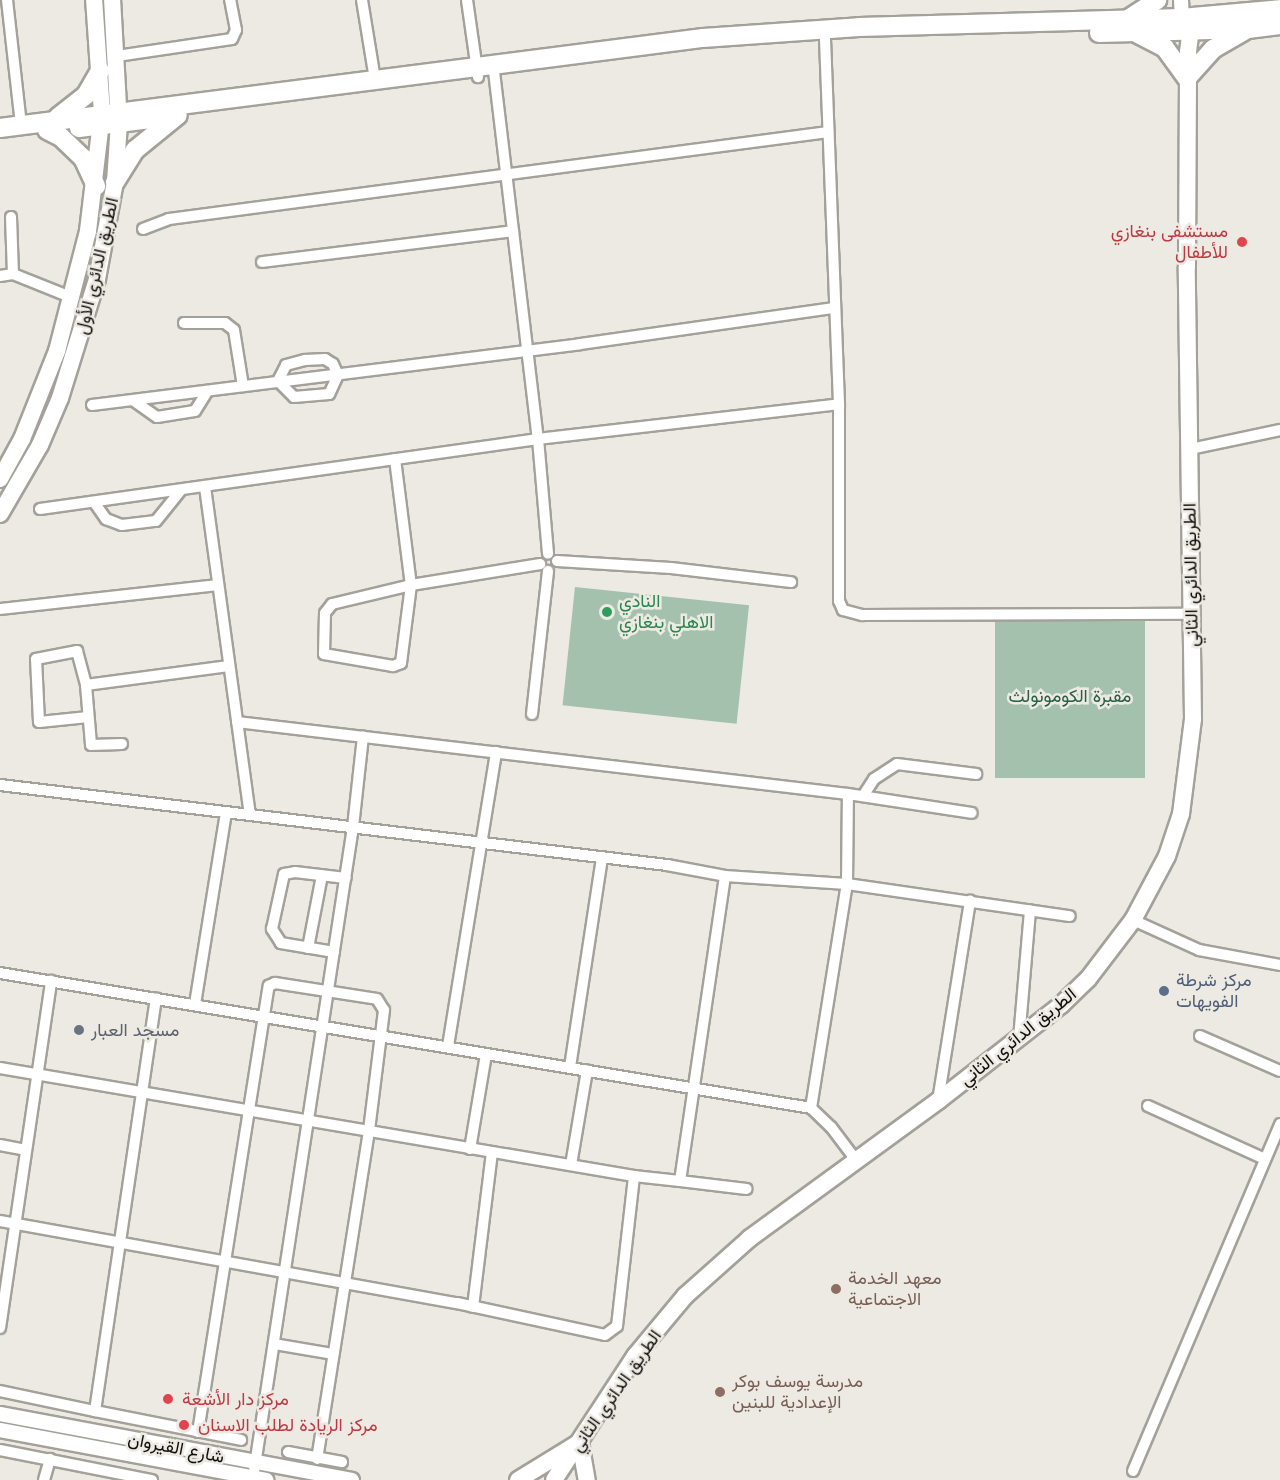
<!DOCTYPE html>
<meta charset="utf-8">
<style>
body{margin:0}
#map{position:relative;width:1280px;height:1480px;overflow:hidden;background:#edeae3;font-family:Quicksand,Vazirmatn,sans-serif}
div>[style]{position:absolute}
.green>*{inset:0;background:#a4c1ae;transform-origin:0 0}
.roads{filter:drop-shadow(2px 0 #a3a19a) drop-shadow(-2px 0 #a3a19a) drop-shadow(0 2px #a3a19a) drop-shadow(0 -2px #a3a19a)}
.street>*{height:10px;margin:-5px;padding:0 5px;transform-origin:5px;border-radius:5px;background:#fff}
.secondary>*{height:14px;margin:-7px;padding:0 7px;transform-origin:7px;border-radius:7px;background:#fff}
.primary>*{height:16px;margin:-8px;padding:0 8px;transform-origin:8px;border-radius:8px;background:#fff}
.highway>*{height:18px;margin:-9px;padding:0 9px;transform-origin:9px;border-radius:9px;background:#fff}
.dots>*{width:16px;height:16px;translate:-50% -50%;box-sizing:border-box;border:3px solid #edeae3;border-radius:50%}
span{translate:-50% -50%;white-space:nowrap;text-align:center;line-height:1.15;-webkit-text-stroke:5px #edeae3;paint-order:stroke}
.health-label{font-size:18px;color:#be3a42}
.right{translate:-100% -50%;text-align:right}
.left{translate:0 -50%;text-align:left}
.street-label{font-size:18px;color:#0f0e0b}
.leisure-label{font-size:18px;color:#27864d}
.park-label{font-size:18px;color:#266041}
.service-label{font-size:18px;color:#4e5e75}
.worship-label{font-size:18px;color:#5b616d}
.education-label{font-size:18px;color:#785e54}
</style>
<div id="map">
<div class="green">
<i style="left:575px;top:587px;width:175px;height:119px;rotate:6deg"></i>
<i style="left:995px;top:614px;width:150px;height:164px"></i>
</div>
<div class="roads">
<div class="street">
<i style="left:7px;top:0;width:126px;rotate:83.6deg"></i>
<i style="left:362px;top:0;width:80px;rotate:80.7deg"></i>
<i style="left:467px;top:0;width:78px;rotate:81.9deg"></i>
<i style="left:825px;top:39px;width:365px;rotate:87.8deg"></i>
<i style="left:839px;top:404px;width:197px;rotate:90deg"></i>
<i style="left:839px;top:601px;width:10px;rotate:66deg"></i>
<i style="left:843px;top:610px;width:20px;rotate:15deg"></i>
<i style="left:862px;top:615px;width:329px;rotate:-0.2deg"></i>
<i style="left:117px;top:56px;width:116px;rotate:-8.4deg"></i>
<i style="left:232px;top:39px;width:10px;rotate:-66deg"></i>
<i style="left:236px;top:30px;width:31px;rotate:-101deg"></i>
<i style="left:493px;top:63px;width:379px;rotate:83.2deg"></i>
<i style="left:538px;top:439px;width:115px;rotate:85deg"></i>
<i style="left:11px;top:217px;width:57px;rotate:88deg"></i>
<i style="left:143px;top:229px;width:28px;rotate:-21deg"></i>
<i style="left:169px;top:219px;width:665px;rotate:-7.52deg"></i>
<i style="left:262px;top:262px;width:253px;rotate:-7deg"></i>
<i style="left:0;top:276px;width:13px;rotate:-9deg"></i>
<i style="left:13px;top:274px;width:65px;rotate:21.8deg"></i>
<i style="left:184px;top:323px;width:41px"></i>
<i style="left:225px;top:323px;width:11px;rotate:38deg"></i>
<i style="left:234px;top:330px;width:57px;rotate:80.9deg"></i>
<i style="left:305px;top:360px;width:20px;rotate:-3deg"></i>
<i style="left:325px;top:359px;width:9px;rotate:32deg"></i>
<i style="left:333px;top:364px;width:12px;rotate:66deg"></i>
<i style="left:338px;top:375px;width:21px;rotate:115deg"></i>
<i style="left:329px;top:394px;width:35px;rotate:175deg"></i>
<i style="left:294px;top:397px;width:23px;rotate:-135deg"></i>
<i style="left:278px;top:381px;width:18px;rotate:-63deg"></i>
<i style="left:286px;top:365px;width:20px;rotate:-15deg"></i>
<i style="left:134px;top:401px;width:28px;rotate:35deg"></i>
<i style="left:157px;top:417px;width:38px;rotate:-9deg"></i>
<i style="left:195px;top:411px;width:22px;rotate:-58deg"></i>
<i style="left:92px;top:405px;width:492px;rotate:-7.1deg"></i>
<i style="left:580px;top:344px;width:257px;rotate:-8.1deg"></i>
<i style="left:1190px;top:449px;width:92px;rotate:-11.9deg"></i>
<i style="left:395px;top:459px;width:127px;rotate:82.8deg"></i>
<i style="left:411px;top:585px;width:79px;rotate:97.3deg"></i>
<i style="left:401px;top:663px;width:9px;rotate:159deg"></i>
<i style="left:393px;top:666px;width:70px;rotate:-170.1deg"></i>
<i style="left:324px;top:654px;width:41px;rotate:-88.6deg"></i>
<i style="left:325px;top:613px;width:11px;rotate:-52deg"></i>
<i style="left:332px;top:604px;width:81px;rotate:-13.5deg"></i>
<i style="left:411px;top:585px;width:131px;rotate:-9.2deg"></i>
<i style="left:205px;top:487px;width:331px;rotate:82.2deg"></i>
<i style="left:94px;top:502px;width:21px;rotate:55deg"></i>
<i style="left:106px;top:519px;width:17px;rotate:21deg"></i>
<i style="left:122px;top:525px;width:34px;rotate:-7deg"></i>
<i style="left:156px;top:521px;width:38px;rotate:-51deg"></i>
<i style="left:40px;top:509px;width:503px;rotate:-8deg"></i>
<i style="left:538px;top:439px;width:303px;rotate:-6.6deg"></i>
<i style="left:557px;top:561px;width:114px;rotate:3.5deg"></i>
<i style="left:671px;top:568px;width:121px;rotate:6.7deg"></i>
<i style="left:0;top:609px;width:219px;rotate:-6.3deg"></i>
<i style="left:86px;top:685px;width:144px;rotate:-7.6deg"></i>
<i style="left:532px;top:714px;width:144px;rotate:-83.6deg"></i>
<i style="left:88px;top:717px;width:49px;rotate:174.2deg"></i>
<i style="left:39px;top:722px;width:63px;rotate:-92.7deg"></i>
<i style="left:36px;top:659px;width:42px;rotate:-11deg"></i>
<i style="left:77px;top:651px;width:35px;rotate:75deg"></i>
<i style="left:86px;top:685px;width:60px;rotate:85.2deg"></i>
<i style="left:91px;top:745px;width:31px;rotate:-2deg"></i>
<i style="left:237px;top:722px;width:615px;rotate:6.72deg"></i>
<i style="left:0;top:785px;width:672px;rotate:6.84deg"></i>
<i style="left:667px;top:865px;width:59px;rotate:10.7deg"></i>
<i style="left:725px;top:876px;width:122px;rotate:3.8deg"></i>
<i style="left:847px;top:884px;width:225px;rotate:8.2deg"></i>
<i style="left:863px;top:796px;width:20px;rotate:-57deg"></i>
<i style="left:874px;top:779px;width:27px;rotate:-33deg"></i>
<i style="left:897px;top:764px;width:80px;rotate:7.2deg"></i>
<i style="left:1133px;top:920px;width:72px;rotate:24.4deg"></i>
<i style="left:1199px;top:950px;width:82px;rotate:10.5deg"></i>
<i style="left:308px;top:948px;width:74px;rotate:-79.1deg"></i>
<i style="left:334px;top:952px;width:54px;rotate:-170.4deg"></i>
<i style="left:281px;top:943px;width:17px;rotate:-123deg"></i>
<i style="left:272px;top:929px;width:56px;rotate:-77.7deg"></i>
<i style="left:284px;top:874px;width:11px;rotate:-10deg"></i>
<i style="left:295px;top:872px;width:51px;rotate:6.7deg"></i>
<i style="left:0;top:973px;width:822px;rotate:9.45deg"></i>
<i style="left:811px;top:1108px;width:28px;rotate:44deg"></i>
<i style="left:831px;top:1127px;width:41px;rotate:52.9deg"></i>
<i style="left:195px;top:1004px;width:194px;rotate:-80.8deg"></i>
<i style="left:1200px;top:1036px;width:87px;rotate:23.6deg"></i>
<i style="left:1019px;top:1039px;width:129px;rotate:-85.1deg"></i>
<i style="left:448px;top:1046px;width:298px;rotate:-80.7deg"></i>
<i style="left:570px;top:1067px;width:211px;rotate:-81.3deg"></i>
<i style="left:0;top:1068px;width:643px;rotate:9.67deg"></i>
<i style="left:634px;top:1176px;width:46px;rotate:6.2deg"></i>
<i style="left:680px;top:1181px;width:308px;rotate:-81.6deg"></i>
<i style="left:938px;top:1101px;width:203px;rotate:-80.9deg"></i>
<i style="left:1148px;top:1106px;width:128px;rotate:24.4deg"></i>
<i style="left:811px;top:1108px;width:227px;rotate:-80.9deg"></i>
<i style="left:847px;top:884px;width:90px;rotate:-89.4deg"></i>
<i style="left:848px;top:794px;width:125px;rotate:8.7deg"></i>
<i style="left:0;top:1145px;width:26px;rotate:11deg"></i>
<i style="left:470px;top:1149px;width:96px;rotate:-80.4deg"></i>
<i style="left:571px;top:1165px;width:96px;rotate:-80.4deg"></i>
<i style="left:680px;top:1181px;width:67px;rotate:6.8deg"></i>
<i style="left:0;top:1221px;width:464px;rotate:10.2deg"></i>
<i style="left:457px;top:1303px;width:151px;rotate:12.2deg"></i>
<i style="left:605px;top:1335px;width:15px;rotate:-37deg"></i>
<i style="left:617px;top:1326px;width:151px;rotate:-83.5deg"></i>
<i style="left:473px;top:1307px;width:156px;rotate:-83deg"></i>
<i style="left:0;top:1328px;width:351px;rotate:-81.6deg"></i>
<i style="left:274px;top:1344px;width:60px;rotate:9.6deg"></i>
<i style="left:0;top:1391px;width:97px;rotate:11.9deg"></i>
<i style="left:95px;top:1411px;width:417px;rotate:-81.6deg"></i>
<i style="left:95px;top:1411px;width:149px;rotate:11.2deg"></i>
<i style="left:198px;top:1432px;width:452px;rotate:-81deg"></i>
<i style="left:269px;top:986px;width:7px;rotate:-27deg"></i>
<i style="left:275px;top:983px;width:103px;rotate:8.9deg"></i>
<i style="left:377px;top:999px;width:13px;rotate:58deg"></i>
<i style="left:384px;top:1010px;width:122px;rotate:97.1deg"></i>
<i style="left:369px;top:1131px;width:332px;rotate:99deg"></i>
<i style="left:0;top:1450px;width:155px;rotate:11.2deg"></i>
<i style="left:288px;top:1452px;width:55px;rotate:10.5deg"></i>
<i style="left:1133px;top:1471px;width:377px;rotate:-67deg"></i>
<i style="left:253px;top:1478px;width:659px;rotate:-81.27deg"></i>
<i style="left:353px;top:827px;width:91px;rotate:-83.7deg"></i>
<i style="left:44px;top:1480px;width:22px;rotate:-74deg"></i>
</div>
<div class="secondary">
<i style="left:1181px;top:0;width:18px;rotate:87deg"></i>
<i style="left:0;top:1414px;width:358px;rotate:10.6deg"></i>
<i style="left:0;top:1430px;width:271px;rotate:10.6deg"></i>
</div>
<div class="primary">
<i style="left:0;top:479px;width:46px;rotate:-61.2deg"></i>
<i style="left:22px;top:439px;width:95px;rotate:-68.3deg"></i>
<i style="left:57px;top:351px;width:124px;rotate:-75.5deg"></i>
<i style="left:88px;top:231px;width:119px;rotate:-83.2deg"></i>
<i style="left:102px;top:113px;width:113px;rotate:-94deg"></i>
<i style="left:0;top:514px;width:80px;rotate:-59.9deg"></i>
<i style="left:40px;top:445px;width:51px;rotate:-66.9deg"></i>
<i style="left:60px;top:398px;width:125px;rotate:-72.7deg"></i>
<i style="left:97px;top:279px;width:99px;rotate:-79.5deg"></i>
<i style="left:115px;top:182px;width:58px;rotate:-86.1deg"></i>
<i style="left:119px;top:124px;width:124px;rotate:-93.2deg"></i>
<i style="left:518px;top:1480px;width:73px;rotate:-31.5deg"></i>
<i style="left:580px;top:1442px;width:39px;rotate:80deg"></i>
<i style="left:554px;top:1480px;width:148px;rotate:-56.8deg"></i>
<i style="left:635px;top:1356px;width:78px;rotate:-50.2deg"></i>
<i style="left:685px;top:1296px;width:87px;rotate:-41.7deg"></i>
<i style="left:750px;top:1238px;width:233px;rotate:-36.1deg"></i>
<i style="left:938px;top:1101px;width:156px;rotate:-38deg"></i>
<i style="left:1061px;top:1005px;width:37px;rotate:-44deg"></i>
<i style="left:1088px;top:979px;width:74px;rotate:-52.7deg"></i>
<i style="left:1133px;top:920px;width:72px;rotate:-62deg"></i>
<i style="left:1167px;top:856px;width:44px;rotate:-71.6deg"></i>
<i style="left:1181px;top:814px;width:96px;rotate:-82.8deg"></i>
<i style="left:1193px;top:719px;width:452px;rotate:-90.8deg"></i>
<i style="left:1187px;top:267px;width:215px;rotate:-89.7deg"></i>
<i style="left:1188px;top:52px;width:33px;rotate:-83deg"></i>
</div>
<div class="highway">
<i style="left:1128px;top:19px;width:35px;rotate:-33deg"></i>
<i style="left:1099px;top:33px;width:149px;rotate:-1.5deg"></i>
<i style="left:1248px;top:29px;width:32px;rotate:-7deg"></i>
<i style="left:1138px;top:34px;width:30px;rotate:27deg"></i>
<i style="left:1165px;top:48px;width:37px;rotate:54deg"></i>
<i style="left:1187px;top:78px;width:39px;rotate:-48deg"></i>
<i style="left:1213px;top:49px;width:36px;rotate:-30deg"></i>
<i style="left:58px;top:117px;width:36px;rotate:-38deg"></i>
<i style="left:86px;top:95px;width:28px;rotate:-60deg"></i>
<i style="left:0;top:128px;width:709px;rotate:-7.3deg"></i>
<i style="left:703px;top:38px;width:156px;rotate:-4deg"></i>
<i style="left:859px;top:27px;width:323px;rotate:-1.6deg"></i>
<i style="left:1182px;top:18px;width:98px;rotate:-5.2deg"></i>
<i style="left:79px;top:128px;width:80px;rotate:-7.2deg"></i>
<i style="left:47px;top:130px;width:16px;rotate:27deg"></i>
<i style="left:61px;top:137px;width:30px;rotate:44deg"></i>
<i style="left:83px;top:158px;width:31px;rotate:65deg"></i>
<i style="left:115px;top:182px;width:38px;rotate:-58deg"></i>
<i style="left:135px;top:150px;width:55px;rotate:-39.1deg"></i>
</div>
</div>
<div class="dots">
<i style="left:1242px;top:242px;background:#e0444e"></i>
<i style="left:607px;top:612px;background:#2e9e5b"></i>
<i style="left:1164px;top:991px;background:#5c6f8a"></i>
<i style="left:79px;top:1030px;background:#6b7280"></i>
<i style="left:836px;top:1289px;background:#8d6e63"></i>
<i style="left:720px;top:1392px;background:#8d6e63"></i>
<i style="left:168px;top:1399px;background:#e0444e"></i>
<i style="left:184px;top:1425px;background:#e0444e"></i>
</div>
<div class="health-label">
<span class="right" style="left:1228px;top:242px">مستشفى بنغازي<br>للأطفال</span>
<span class="left" style="left:182px;top:1399px">مركز دار الأشعة</span>
<span class="left" style="left:198px;top:1425px">مركز الريادة لطلب الاسنان</span>
</div>
<div class="street-label">
<span style="left:97px;top:266px;rotate:-77deg">الطريق الدائري الأول</span>
<span style="left:1191px;top:575px;rotate:-91deg">الطريق الدائري الثاني</span>
<span style="left:1018px;top:1037px;rotate:-39deg">الطريق الدائري الثاني</span>
<span style="left:616px;top:1391px;rotate:-55deg">الطريق الدائري الثاني</span>
<span style="left:176px;top:1448px;rotate:11deg">شارع القيروان</span>
</div>
<div class="leisure-label">
<span class="left" style="left:619px;top:612px">النادي<br>الاهلي بنغازي</span>
</div>
<div class="park-label">
<span style="left:1070px;top:696px">مقبرة الكومونولث</span>
</div>
<div class="service-label">
<span class="left" style="left:1176px;top:991px">مركز شرطة<br>الفويهات</span>
</div>
<div class="worship-label">
<span class="left" style="left:91px;top:1030px">مسجد العبار</span>
</div>
<div class="education-label">
<span class="left" style="left:848px;top:1289px">معهد الخدمة<br>الاجتماعية</span>
<span class="left" style="left:732px;top:1392px">مدرسة يوسف بوكر<br>الإعدادية للبنين</span>
</div>
</div>
